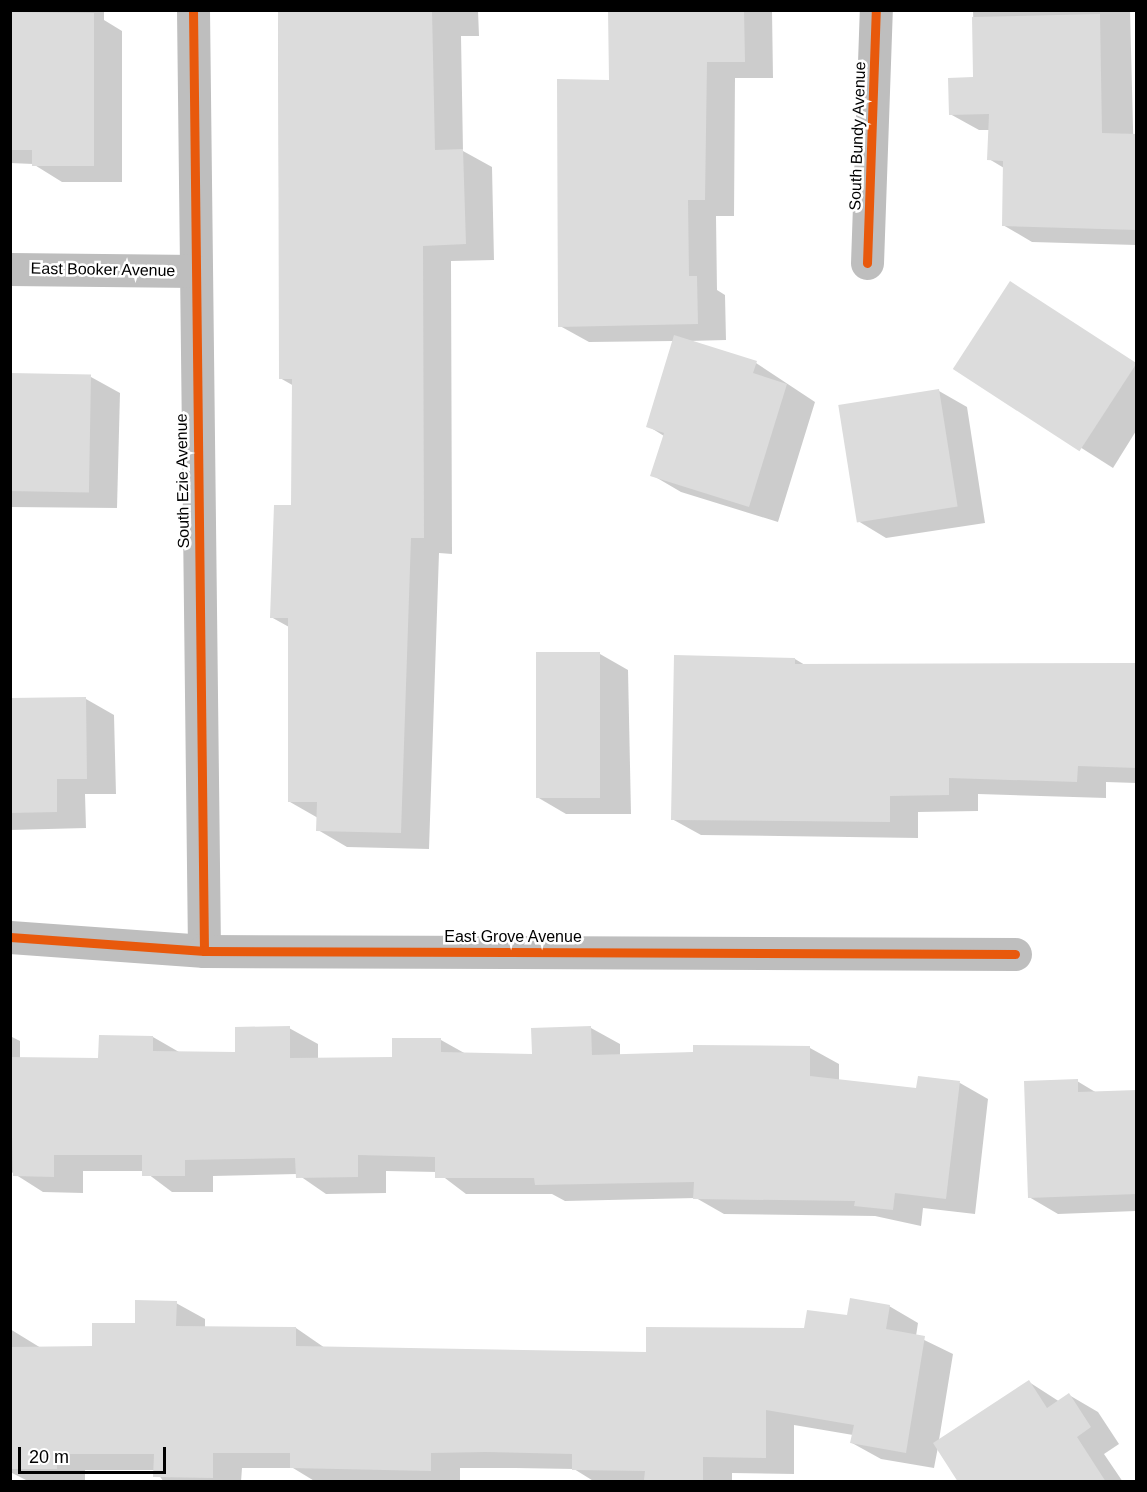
<!DOCTYPE html>
<style>
body{margin:0}
#map{position:relative;width:1147px;height:1492px;overflow:hidden;background:#fff;font-family:Arial,sans-serif}
div>[style]{position:absolute}
.shadow>*{inset:0;background:#0003}
.building>*{inset:0;background:#dcdcdc;transform-origin:0 0}
.minor>*{height:33px;margin:-16.5px;padding:0 16.5px;transform-origin:16.5px;border-radius:16.5px;background:#bebebe}
.cycleway>*{height:9px;margin:-4.5px;padding:0 4.5px;transform-origin:4.5px;border-radius:4.5px;background:#e8590c}
span{translate:-50% -50%;white-space:nowrap;text-align:center;line-height:1.15;-webkit-text-stroke:5px #fff;paint-order:stroke}
.street-label{font-size:16px;color:#000}
.frame{position:absolute;inset:0;border:12px solid #000;pointer-events:none}
.scale{position:absolute;left:18px;top:1447px;width:148px;height:27px;box-sizing:border-box;border:3px solid #000;border-top:0;padding-left:8px;font-size:18px;line-height:21px;white-space:nowrap;color:#000;-webkit-text-stroke:4px #fff;paint-order:stroke}
</style>
<div id="map">
<div class="shadow">
<i style="clip-path:polygon(10px 10px,104px 10px,104px 20px,122px 31px,122px 182px,62px 182px,33px 164px,10px 163px)"></i>
<i style="clip-path:polygon(278px 10px,478px 10px,479px 36px,461px 36px,463px 151px,492px 167px,494px 260px,451px 261px,452px 554px,439px 553px,429px 849px,347px 847px,318px 830px,318px 818px,290px 802px,289px 627px,271px 617px,293px 506px,294px 386px,280px 378px)"></i>
<i style="clip-path:polygon(610px 10px,772px 10px,773px 78px,735px 78px,734px 216px,716px 216px,717px 290px,725px 295px,726px 340px,689px 341px,756px 363px,815px 402px,778px 522px,681px 492px,652px 475px,664px 436px,648px 426px,674px 341px,589px 342px,560px 326px,611px 81px)"></i>
<i style="clip-path:polygon(973px 10px,1130px 10px,1136px 245px,1032px 242px,1003px 225px,1004px 168px,989px 159px,990px 130px,979px 130px,950px 114px,975px 78px)"></i>
<i style="clip-path:polygon(1136px 362px,1136px 431px,1113px 468px,955px 368px)"></i>
<i style="clip-path:polygon(10px 375px,91px 377px,120px 393px,117px 508px,10px 507px)"></i>
<i style="clip-path:polygon(939px 391px,967px 407px,985px 523px,886px 538px,858px 521px)"></i>
<i style="clip-path:polygon(600px 654px,628px 670px,631px 814px,566px 814px,537px 797px)"></i>
<i style="clip-path:polygon(795px 659px,805px 665px,1136px 665px,1136px 783px,1106px 782px,1106px 798px,978px 794px,978px 811px,918px 812px,918px 838px,701px 835px,672px 819px)"></i>
<i style="clip-path:polygon(10px 699px,86px 699px,114px 715px,116px 794px,85px 794px,86px 828px,10px 830px)"></i>
<i style="clip-path:polygon(289px 1028px,318px 1044px,318px 1059px,393px 1058px,441px 1040px,466px 1054px,533px 1056px,533px 1029px,591px 1028px,620px 1044px,620px 1055px,695px 1053px,695px 1046px,810px 1048px,839px 1064px,839px 1081px,918px 1090px,960px 1083px,988px 1099px,975px 1214px,923px 1208px,921px 1226px,875px 1216px,724px 1214px,696px 1198px,565px 1201px,552px 1194px,466px 1194px,437px 1172px,386px 1171px,386px 1193px,326px 1194px,297px 1174px,213px 1176px,213px 1192px,172px 1192px,144px 1171px,83px 1171px,83px 1193px,43px 1192px,10px 1171px,10px 1036px,20px 1041px,20px 1058px,100px 1059px,100px 1037px,153px 1037px,179px 1052px,237px 1053px)"></i>
<i style="clip-path:polygon(1077px 1081px,1097px 1093px,1136px 1091px,1136px 1211px,1058px 1214px,1029px 1197px)"></i>
<i style="clip-path:polygon(176px 1303px,205px 1319px,205px 1328px,296px 1328px,325px 1348px,648px 1353px,805px 1329px,889px 1306px,918px 1323px,916px 1336px,953px 1354px,939px 1440px,1029px 1382px,1060px 1402px,1069px 1395px,1098px 1412px,1119px 1444px,1104px 1454px,1123px 1482px,960px 1482px,938px 1447px,934px 1468px,881px 1459px,852px 1443px,853px 1435px,794px 1425px,794px 1474px,732px 1473px,732px 1482px,595px 1482px,574px 1469px,515px 1468px,460px 1468px,460px 1482px,316px 1482px,293px 1468px,242px 1468px,241px 1482px,164px 1482px,155px 1470px,85px 1470px,85px 1482px,30px 1482px,10px 1472px,10px 1329px,41px 1348px,93px 1347px)"></i>
</div>
<div class="building">
<i style="clip-path:polygon(278px 10px,432px 10px,435px 150px,463px 149px,466px 244px,423px 246px,424px 538px,411px 538px,401px 833px,316px 831px,317px 802px,288px 802px,288px 618px,270px 618px,274px 505px,291px 505px,292px 379px,279px 379px)"></i>
<i style="clip-path:polygon(608px 10px,744px 10px,745px 62px,707px 62px,705px 200px,688px 200px,689px 276px,697px 276px,698px 324px,558px 327px,557px 79px,609px 80px)"></i>
<i style="clip-path:polygon(10px 12px,94px 13px,94px 166px,32px 166px,32px 150px,10px 150px)"></i>
<i style="clip-path:polygon(1100px 14px,1102px 133px,1137px 134px,1137px 230px,1002px 226px,1003px 161px,987px 160px,989px 114px,949px 115px,948px 78px,973px 77px,972px 17px)"></i>
<i style="left:1010px;top:281px;width:151px;height:105px;rotate:33deg"></i>
<i style="clip-path:polygon(674px 335px,757px 361px,753px 373px,787px 384px,749px 507px,650px 476px,664px 433px,646px 427px)"></i>
<i style="left:10px;top:373px;width:81px;height:118px;rotate:1deg"></i>
<i style="left:939px;top:389px;width:119px;height:102px;rotate:81deg"></i>
<i style="left:536px;top:652px;width:64px;height:146px"></i>
<i style="clip-path:polygon(674px 655px,795px 658px,795px 664px,1137px 663px,1137px 768px,1078px 766px,1077px 782px,949px 778px,949px 795px,890px 796px,890px 822px,671px 820px)"></i>
<i style="clip-path:polygon(86px 697px,87px 779px,57px 779px,57px 812px,10px 813px,10px 698px)"></i>
<i style="clip-path:polygon(290px 1026px,290px 1058px,392px 1057px,392px 1038px,441px 1038px,441px 1052px,532px 1054px,531px 1028px,591px 1026px,592px 1055px,693px 1052px,693px 1045px,810px 1046px,810px 1076px,916px 1088px,918px 1076px,960px 1081px,946px 1199px,895px 1193px,893px 1210px,854px 1206px,855px 1201px,693px 1199px,694px 1182px,535px 1185px,534px 1178px,435px 1178px,435px 1157px,358px 1155px,358px 1177px,296px 1178px,295px 1158px,185px 1160px,185px 1176px,142px 1176px,142px 1155px,54px 1155px,54px 1177px,13px 1176px,10px 1057px,98px 1058px,99px 1035px,153px 1036px,153px 1051px,235px 1052px,235px 1027px)"></i>
<i style="clip-path:polygon(1078px 1079px,1078px 1092px,1137px 1090px,1137px 1194px,1028px 1198px,1024px 1081px)"></i>
<i style="clip-path:polygon(850px 1298px,890px 1305px,886px 1329px,925px 1336px,906px 1453px,850px 1443px,854px 1425px,766px 1410px,766px 1458px,703px 1457px,703px 1480px,644px 1480px,645px 1471px,572px 1470px,572px 1454px,485px 1452px,431px 1453px,431px 1471px,290px 1468px,290px 1453px,213px 1453px,213px 1478px,153px 1477px,154px 1454px,57px 1454px,57px 1469px,10px 1469px,10px 1347px,92px 1346px,92px 1323px,135px 1323px,135px 1300px,177px 1301px,176px 1326px,296px 1327px,296px 1346px,646px 1352px,646px 1327px,804px 1328px,807px 1310px,847px 1315px)"></i>
<i style="clip-path:polygon(1029px 1380px,1047px 1408px,1069px 1393px,1091px 1427px,1077px 1437px,1106px 1482px,958px 1482px,933px 1443px)"></i>
</div>
<div class="minor">
<i style="left:193px;top:10px;width:941px;rotate:89.33deg"></i>
<i style="left:867px;top:263px;width:253px;rotate:-88deg"></i>
<i style="left:10px;top:269px;width:185px;rotate:0.6deg"></i>
<i style="left:10px;top:937px;width:195px;rotate:4.1deg"></i>
<i style="left:204px;top:951px;width:811px;rotate:0.21deg"></i>
</div>
<div class="cycleway">
<i style="left:193px;top:10px;width:941px;rotate:89.33deg"></i>
<i style="left:867px;top:263px;width:253px;rotate:-88deg"></i>
<i style="left:10px;top:937px;width:195px;rotate:4.1deg"></i>
<i style="left:204px;top:951px;width:811px;rotate:0.21deg"></i>
</div>
<div class="street-label">
<span style="left:858px;top:136px;rotate:-88deg">South Bundy Avenue</span>
<span style="left:103px;top:270px;rotate:1deg">East Booker Avenue</span>
<span style="left:183px;top:481px;rotate:-91deg">South Ezie Avenue</span>
<span style="left:513px;top:937px">East Grove Avenue</span>
</div>
<div class="frame"></div>
<div class="scale">20 m</div>
</div>
